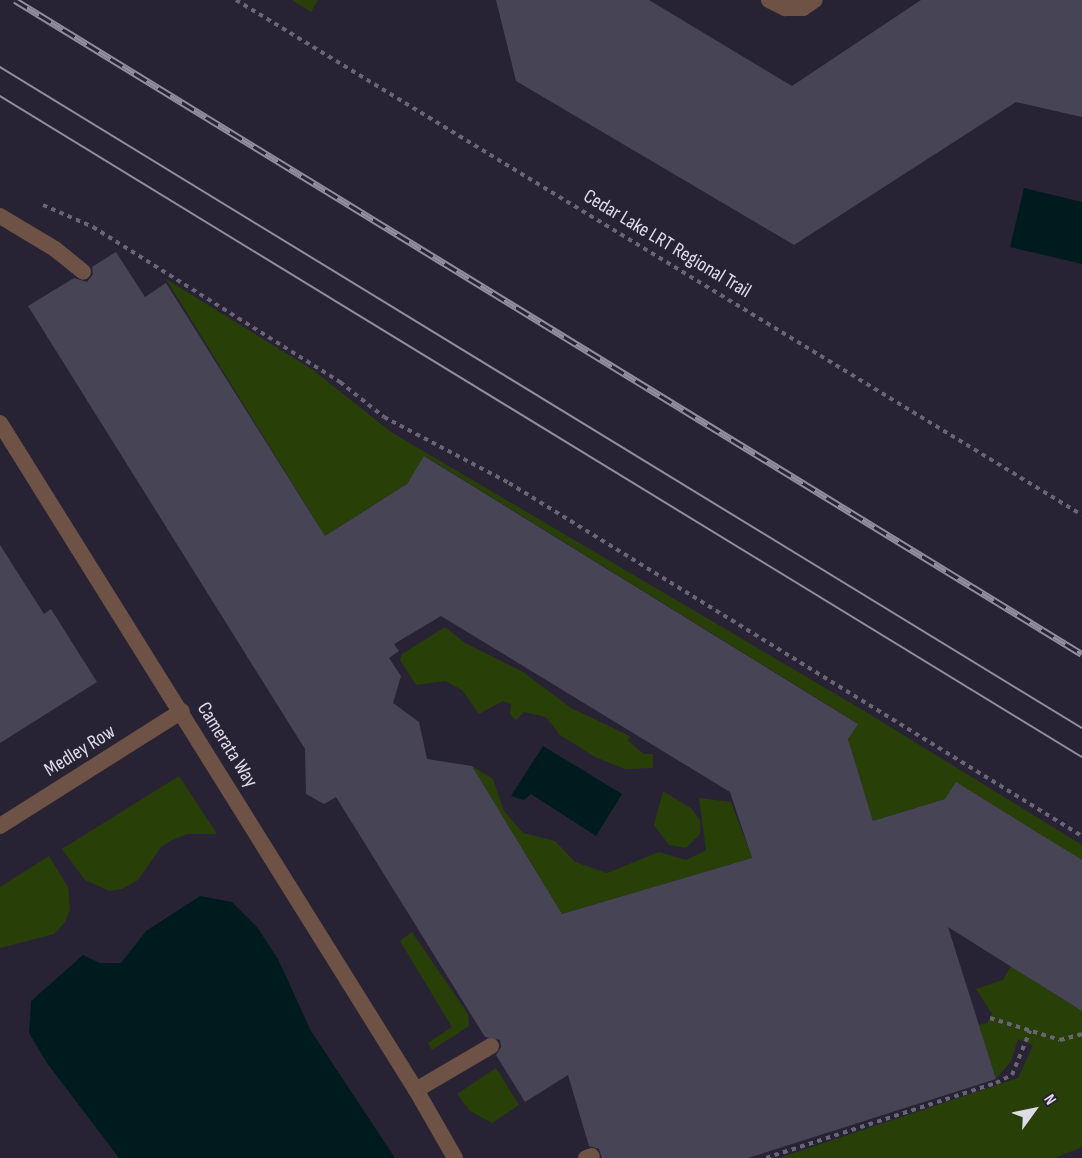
<!DOCTYPE html>
<style>
body{margin:0}
#map{position:relative;width:1082px;height:1158px;overflow:hidden;background:#282334;font-family:"Sofia Sans Condensed",sans-serif}
div>[style]{position:absolute}
.green>*{inset:0;background:#293f08}
.water>*{inset:0;background:#001b1e}
.building>*{inset:0;background:#474456}
.path>*{height:4px;margin-top:-2px;transform-origin:0;background:repeating-linear-gradient(90deg,#696574 0 4.5px,transparent 0 9px)}
.service>*{height:16px;margin:-8px;padding:0 8px;transform-origin:8px;border-radius:8px;background:#6d5245}
.minor>*{height:16px;margin:-8px;padding:0 8px;transform-origin:8px;border-radius:8px;background:#6d5245}
.tram>*{height:1.5px;margin:-0.75px;padding:0 0.75px;transform-origin:0.75px;border-radius:0.75px;background:#918d9b}
.rail>*{height:7px;margin-top:-3.5px;transform-origin:0;background:repeating-linear-gradient(90deg,#282334 0 14px,#918d9b 0 28px);box-sizing:border-box;border-block:2px solid #918d9b}
span{translate:-50% -50%;white-space:nowrap;text-align:center;line-height:1.15;-webkit-text-stroke:6px #282334;paint-order:stroke}
.street-label{font-size:20px;color:#dfdce7}
.north{position:absolute;left:1004px;top:1080px;width:60px;height:60px;-webkit-text-stroke:4px #282334;paint-order:stroke;rotate:57deg;font-size:16px;font-weight:700;line-height:24px;text-align:center;color:#dfdce7}
.north::after{content:'';display:block;margin:auto;width:21px;height:27px;background:#dfdce7;clip-path:polygon(50% 0,100% 100%,50% 72%,0 100%)}
</style>
<div id="map">
<div class="green">
<i style="clip-path:polygon(292px 0,318px 0,311px 12px)"></i>
<i style="clip-path:polygon(166px 279px,313px 370px,391px 432px,866px 712px,1082px 845px,1082px 860px,945px 799px,873px 821px,848px 739px,857px 723px,425px 456px,407px 484px,325px 536px)"></i>
<i style="clip-path:polygon(445px 627px,465px 643px,523px 672px,571px 708px,630px 736px,628px 741px,644px 754px,653px 754px,653px 768px,625px 769px,595px 757px,560px 735px,546px 717px,524px 712px,516px 720px,510px 714px,511px 704px,503px 701px,479px 714px,462px 690px,445px 681px,416px 685px,400px 660px,402px 654px)"></i>
<i style="clip-path:polygon(472px 766px,493px 779px,504px 811px,523px 833px,555px 841px,575px 862px,607px 873px,659px 852px,686px 860px,706px 850px,699px 798px,731px 802px,752px 858px,562px 914px)"></i>
<i style="clip-path:polygon(179px 776px,217px 834px,187px 834px,172px 840px,161px 847px,138px 880px,122px 889px,109px 891px,85px 880px,62px 849px)"></i>
<i style="clip-path:polygon(663px 791px,692px 809px,700px 821px,700px 834px,686px 848px,669px 845px,654px 825px)"></i>
<i style="clip-path:polygon(49px 856px,68px 887px,70px 910px,65px 922px,54px 934px,0 948px,0 887px)"></i>
<i style="clip-path:polygon(412px 932px,468px 1014px,469px 1026px,432px 1050px,428px 1043px,452px 1027px,400px 941px)"></i>
<i style="clip-path:polygon(1011px 966px,1077px 1008px,1082px 1001px,1082px 1147px,1055px 1158px,779px 1158px,1018px 1078px,1033px 1045px,1018px 1039px,1011px 1061px,996px 1079px,979px 1025px,987px 1023px,992px 1014px,976px 989px,1003px 980px)"></i>
<i style="clip-path:polygon(496px 1068px,519px 1105px,492px 1123px,470px 1111px,457px 1094px)"></i>
</div>
<div class="water">
<i style="clip-path:polygon(1024px 188px,1082px 202px,1082px 264px,1010px 247px)"></i>
<i style="clip-path:polygon(543px 746px,622px 794px,596px 836px,531px 794px,524px 800px,511px 796px)"></i>
<i style="clip-path:polygon(200px 896px,232px 902px,257px 927px,278px 959px,311px 1031px,395px 1158px,119px 1158px,47px 1063px,29px 1033px,31px 1001px,83px 955px,100px 963px,121px 963px,146px 931px)"></i>
</div>
<div class="building">
<i style="clip-path:polygon(496px 0,649px 0,792px 86px,921px 0,1082px 0,1082px 117px,1016px 102px,794px 245px,516px 81px)"></i>
<i style="clip-path:polygon(evenodd,116px 252px,145px 297px,166px 283px,325px 536px,407px 484px,424px 456px,858px 724px,848px 739px,873px 821px,945px 799px,956px 782px,1082px 860px,1082px 1011px,948px 927px,996px 1079px,748px 1158px,602px 1158px,599px 1149px,589px 1146px,568px 1075px,525px 1102px,496px 1055px,501px 1047px,500px 1040px,485px 1037px,336px 797px,324px 804px,306px 794px,305px 749px,28px 306px,74px 278px,87px 282px,93px 274px,92px 267px,116px 252px,441px 616px,730px 792px,752px 858px,562px 914px,472px 766px,427px 759px,419px 722px,393px 703px,401px 676px,389px 658px,399px 651px,394px 644px,441px 616px)"></i>
<i style="clip-path:polygon(0 545px,44px 614px,51px 609px,97px 682px,0 743px)"></i>
</div>
<div class="path">
<i style="left:236px;top:0;width:990px;rotate:31.33deg"></i>
<i style="left:43px;top:205px;width:55px;rotate:23.7deg"></i>
<i style="left:93px;top:227px;width:292px;rotate:32.1deg"></i>
<i style="left:340px;top:382px;width:56px;rotate:38.5deg"></i>
<i style="left:384px;top:417px;width:141px;rotate:27.8deg"></i>
<i style="left:509px;top:483px;width:673px;rotate:31.64deg"></i>
<i style="left:990px;top:1018px;width:73px;rotate:17.4deg"></i>
<i style="left:1060px;top:1040px;width:23px;rotate:-15deg"></i>
<i style="left:766px;top:1158px;width:242px;rotate:-18.1deg"></i>
<i style="left:996px;top:1083px;width:18px;rotate:-27deg"></i>
<i style="left:1012px;top:1075px;width:48px;rotate:-67.8deg"></i>
</div>
<div class="service">
<i style="left:769px;top:0;width:18px;rotate:27deg"></i>
<i style="left:785px;top:8px;width:18px"></i>
<i style="left:803px;top:8px;width:14px;rotate:-34deg"></i>
<i style="left:0;top:216px;width:64px;rotate:31deg"></i>
<i style="left:55px;top:249px;width:36px;rotate:39deg"></i>
<i style="left:455px;top:1158px;width:78px;rotate:-119.8deg"></i>
<i style="left:416px;top:1090px;width:87px;rotate:-30.4deg"></i>
<i style="left:586px;top:1158px;width:6px;rotate:-18deg"></i>
</div>
<div class="minor">
<i style="left:0;top:423px;width:786px;rotate:58.05deg"></i>
<i style="left:0;top:826px;width:215px;rotate:-32.3deg"></i>
</div>
<div class="tram">
<i style="left:0;top:67px;width:1268px;rotate:31.42deg"></i>
<i style="left:0;top:96px;width:1268px;rotate:31.42deg"></i>
</div>
<div class="rail">
<i style="left:15px;top:0;width:1251px;rotate:31.51deg"></i>
</div>
<div class="street-label">
<span style="left:667px;top:244px;rotate:31deg">Cedar Lake LRT Regional Trail</span>
<span style="left:227px;top:745px;rotate:58deg">Camerata Way</span>
<span style="left:80px;top:751px;rotate:-32deg">Medley Row</span>
</div>
<div class="north">N</div>
</div>
